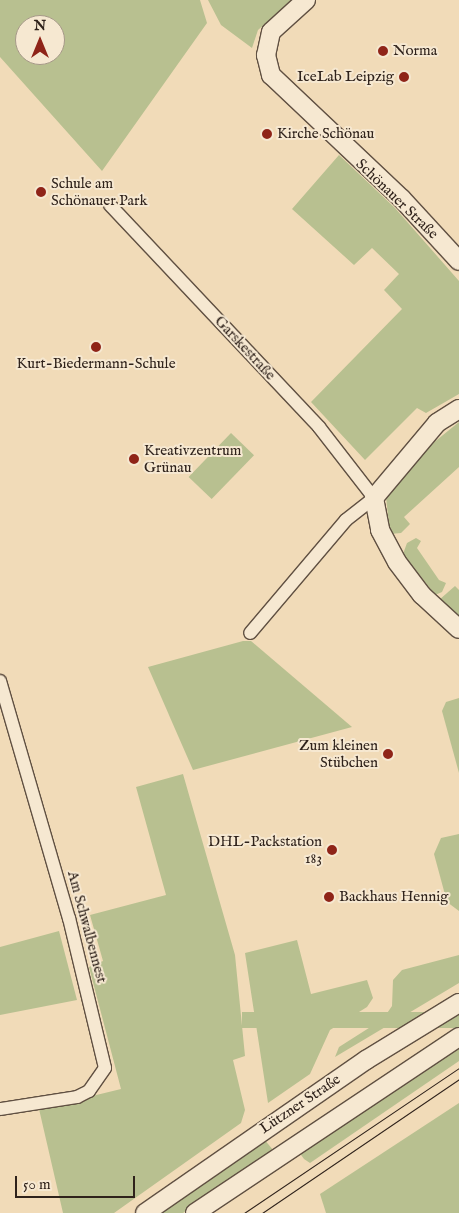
<!DOCTYPE html>
<meta charset="utf-8">
<style>
body{margin:0}
#map{position:relative;width:459px;height:1213px;overflow:hidden;background:#f1dbb8;font-family:"IM FELL English",serif}
div>[style]{position:absolute}
.green>*{inset:0;background:#b8c090;transform-origin:0 0}
.roads{filter:drop-shadow(1px 0 #605042) drop-shadow(-1px 0 #605042) drop-shadow(0 1px #605042) drop-shadow(0 -1px #605042)}
.street>*{height:12px;margin:-6px;padding:0 6px;transform-origin:6px;border-radius:6px;background:#f6e8d1}
.secondary>*{height:18px;margin:-9px;padding:0 9px;transform-origin:9px;border-radius:9px;background:#f6e8d1}
.tram>*{height:1px;margin:-0.5px;padding:0 0.5px;transform-origin:0.5px;border-radius:0.5px;background:#2f221b}
.dots>*{width:14px;height:14px;translate:-50% -50%;box-sizing:border-box;border:2px solid #f6e8d1;border-radius:50%}
span{translate:-50% -50%;white-space:nowrap;text-align:center;line-height:1.15;-webkit-text-stroke:4px #f6e8d1;paint-order:stroke}
.poi-label{font-size:15px;color:#2f221b}
.left{translate:0 -50%;text-align:left}
.right{translate:-100% -50%;text-align:right}
.street-label{font-size:15px;color:#2f221b}
.north{position:absolute;left:15px;top:15px;width:50px;height:50px;box-sizing:border-box;background:#f6e8d1;border:1px solid #a69988;border-radius:50%;rotate:0deg;font-size:14px;font-weight:700;line-height:20px;text-align:center;color:#2f221b}
.north::after{content:'';display:block;margin:auto;width:18px;height:22px;background:#8f2418;clip-path:polygon(50% 0,100% 100%,50% 72%,0 100%)}
.scale{position:absolute;left:15px;top:1176px;width:120px;height:22px;box-sizing:border-box;border:2px solid #2f221b;border-top:0;padding-left:6px;font-size:15px;line-height:18px;white-space:nowrap;color:#2f221b;-webkit-text-stroke:4px #f6e8d1;paint-order:stroke}
</style>
<div id="map">
<div class="green">
<i style="clip-path:polygon(evenodd,0 0,200px 0,207px 23px,102px 171px,0 57px,0 0,25px 25px,55px 25px,55px 55px,25px 55px,25px 25px)"></i>
<i style="clip-path:polygon(208px 0,292px 0,258px 30px,252px 48px,221px 25px)"></i>
<i style="clip-path:polygon(339px 155px,395px 208px,459px 281px,459px 394px,426px 413px,417px 408px,365px 460px,311px 402px,402px 309px,384px 290px,399px 274px,372px 248px,354px 265px,292px 209px)"></i>
<i style="clip-path:polygon(459px 422px,459px 467px,404px 517px,410px 524px,401px 533px,390px 534px,386px 497px,395px 474px)"></i>
<i style="left:231px;top:433px;width:32px;height:61px;rotate:44deg"></i>
<i style="clip-path:polygon(416px 538px,421px 541px,417px 548px,439px 580px,446px 583px,442px 592px,435px 595px,403px 554px,407px 543px)"></i>
<i style="clip-path:polygon(455px 586px,459px 590px,459px 619px,439px 600px)"></i>
<i style="clip-path:polygon(243px 641px,251px 641px,352px 727px,193px 770px,148px 667px)"></i>
<i style="clip-path:polygon(459px 698px,459px 773px,442px 711px,446px 702px)"></i>
<i style="clip-path:polygon(183px 774px,235px 955px,245px 1056px,233px 1060px,245px 1110px,241px 1123px,114px 1213px,63px 1213px,39px 1109px,121px 1089px,89px 967px,103px 961px,90px 915px,166px 895px,136px 787px)"></i>
<i style="clip-path:polygon(459px 834px,459px 911px,447px 902px,434px 854px,441px 838px)"></i>
<i style="clip-path:polygon(59px 931px,77px 1000px,0 1015px,0 947px)"></i>
<i style="clip-path:polygon(297px 940px,311px 994px,367px 980px,373px 998px,367px 1007px,330px 1030px,310px 1074px,268px 1103px,245px 953px)"></i>
<i style="clip-path:polygon(459px 955px,459px 983px,335px 1057px,339px 1047px,383px 1019px,392px 1006px,393px 980px,402px 970px)"></i>
<i style="left:459px;top:1012px;width:16px;height:217px;rotate:90deg"></i>
<i style="clip-path:polygon(459px 1046px,459px 1061px,310px 1163px,304px 1159px,299px 1152px)"></i>
<i style="clip-path:polygon(459px 1103px,459px 1213px,326px 1213px,320px 1194px)"></i>
<i style="clip-path:polygon(264px 1139px,273px 1150px,183px 1213px,159px 1213px)"></i>
</div>
<div class="roads">
<div class="street">
<i style="left:110px;top:205px;width:305px;rotate:46.7deg"></i>
<i style="left:319px;top:427px;width:90px;rotate:52.2deg"></i>
<i style="left:374px;top:498px;width:36px;rotate:142deg"></i>
<i style="left:346px;top:520px;width:148px;rotate:130.3deg"></i>
<i style="left:0;top:681px;width:247px;rotate:73.8deg"></i>
<i style="left:69px;top:918px;width:154px;rotate:76.5deg"></i>
<i style="left:105px;top:1068px;width:28px;rotate:125deg"></i>
<i style="left:89px;top:1091px;width:13px;rotate:153deg"></i>
<i style="left:77px;top:1097px;width:78px;rotate:171.1deg"></i>
</div>
<div class="secondary">
<i style="left:306px;top:0;width:47px;rotate:137.6deg"></i>
<i style="left:271px;top:32px;width:24px;rotate:102deg"></i>
<i style="left:266px;top:55px;width:21px;rotate:76deg"></i>
<i style="left:271px;top:75px;width:180px;rotate:43.4deg"></i>
<i style="left:402px;top:199px;width:84px;rotate:47.4deg"></i>
<i style="left:459px;top:409px;width:26px;rotate:148deg"></i>
<i style="left:437px;top:423px;width:98px;rotate:130deg"></i>
<i style="left:374px;top:498px;width:33px;rotate:79deg"></i>
<i style="left:380px;top:530px;width:36px;rotate:62deg"></i>
<i style="left:397px;top:562px;width:41px;rotate:52.9deg"></i>
<i style="left:422px;top:595px;width:50px;rotate:42.6deg"></i>
<i style="left:145px;top:1213px;width:269px;rotate:-34.7deg"></i>
<i style="left:366px;top:1060px;width:109px;rotate:-31.5deg"></i>
<i style="left:195px;top:1213px;width:317px;rotate:-33.7deg"></i>
</div>
</div>
<div class="tram">
<i style="left:244px;top:1213px;width:259px;rotate:-34deg"></i>
<i style="left:262px;top:1213px;width:238px;rotate:-34.2deg"></i>
</div>
<div class="dots">
<i style="left:383px;top:51px;background:#8f2418"></i>
<i style="left:404px;top:77px;background:#8f2418"></i>
<i style="left:267px;top:134px;background:#8f2418"></i>
<i style="left:41px;top:192px;background:#8f2418"></i>
<i style="left:96px;top:347px;background:#8f2418"></i>
<i style="left:134px;top:459px;background:#8f2418"></i>
<i style="left:388px;top:754px;background:#8f2418"></i>
<i style="left:332px;top:850px;background:#8f2418"></i>
<i style="left:329px;top:897px;background:#8f2418"></i>
</div>
<div class="poi-label">
<span class="left" style="left:393px;top:51px">Norma</span>
<span class="right" style="left:394px;top:77px">IceLab Leipzig</span>
<span class="left" style="left:277px;top:134px">Kirche Schönau</span>
<span class="left" style="left:51px;top:192px">Schule am<br>Schönauer Park</span>
<span style="left:96px;top:364px">Kurt-Biedermann-Schule</span>
<span class="left" style="left:144px;top:459px">Kreativzentrum<br>Grünau</span>
<span class="right" style="left:378px;top:754px">Zum kleinen<br>Stübchen</span>
<span class="right" style="left:322px;top:850px">DHL-Packstation<br>183</span>
<span class="left" style="left:339px;top:897px">Backhaus Hennig</span>
</div>
<div class="street-label">
<span style="left:397px;top:199px;rotate:44deg">Schönauer Straße</span>
<span style="left:245px;top:348px;rotate:47deg">Garskestraße</span>
<span style="left:87px;top:927px;rotate:75deg">Am Schwalbennest</span>
<span style="left:300px;top:1104px;rotate:-34deg">Lützner Straße</span>
</div>
<div class="north">N</div>
<div class="scale">50 m</div>
</div>
